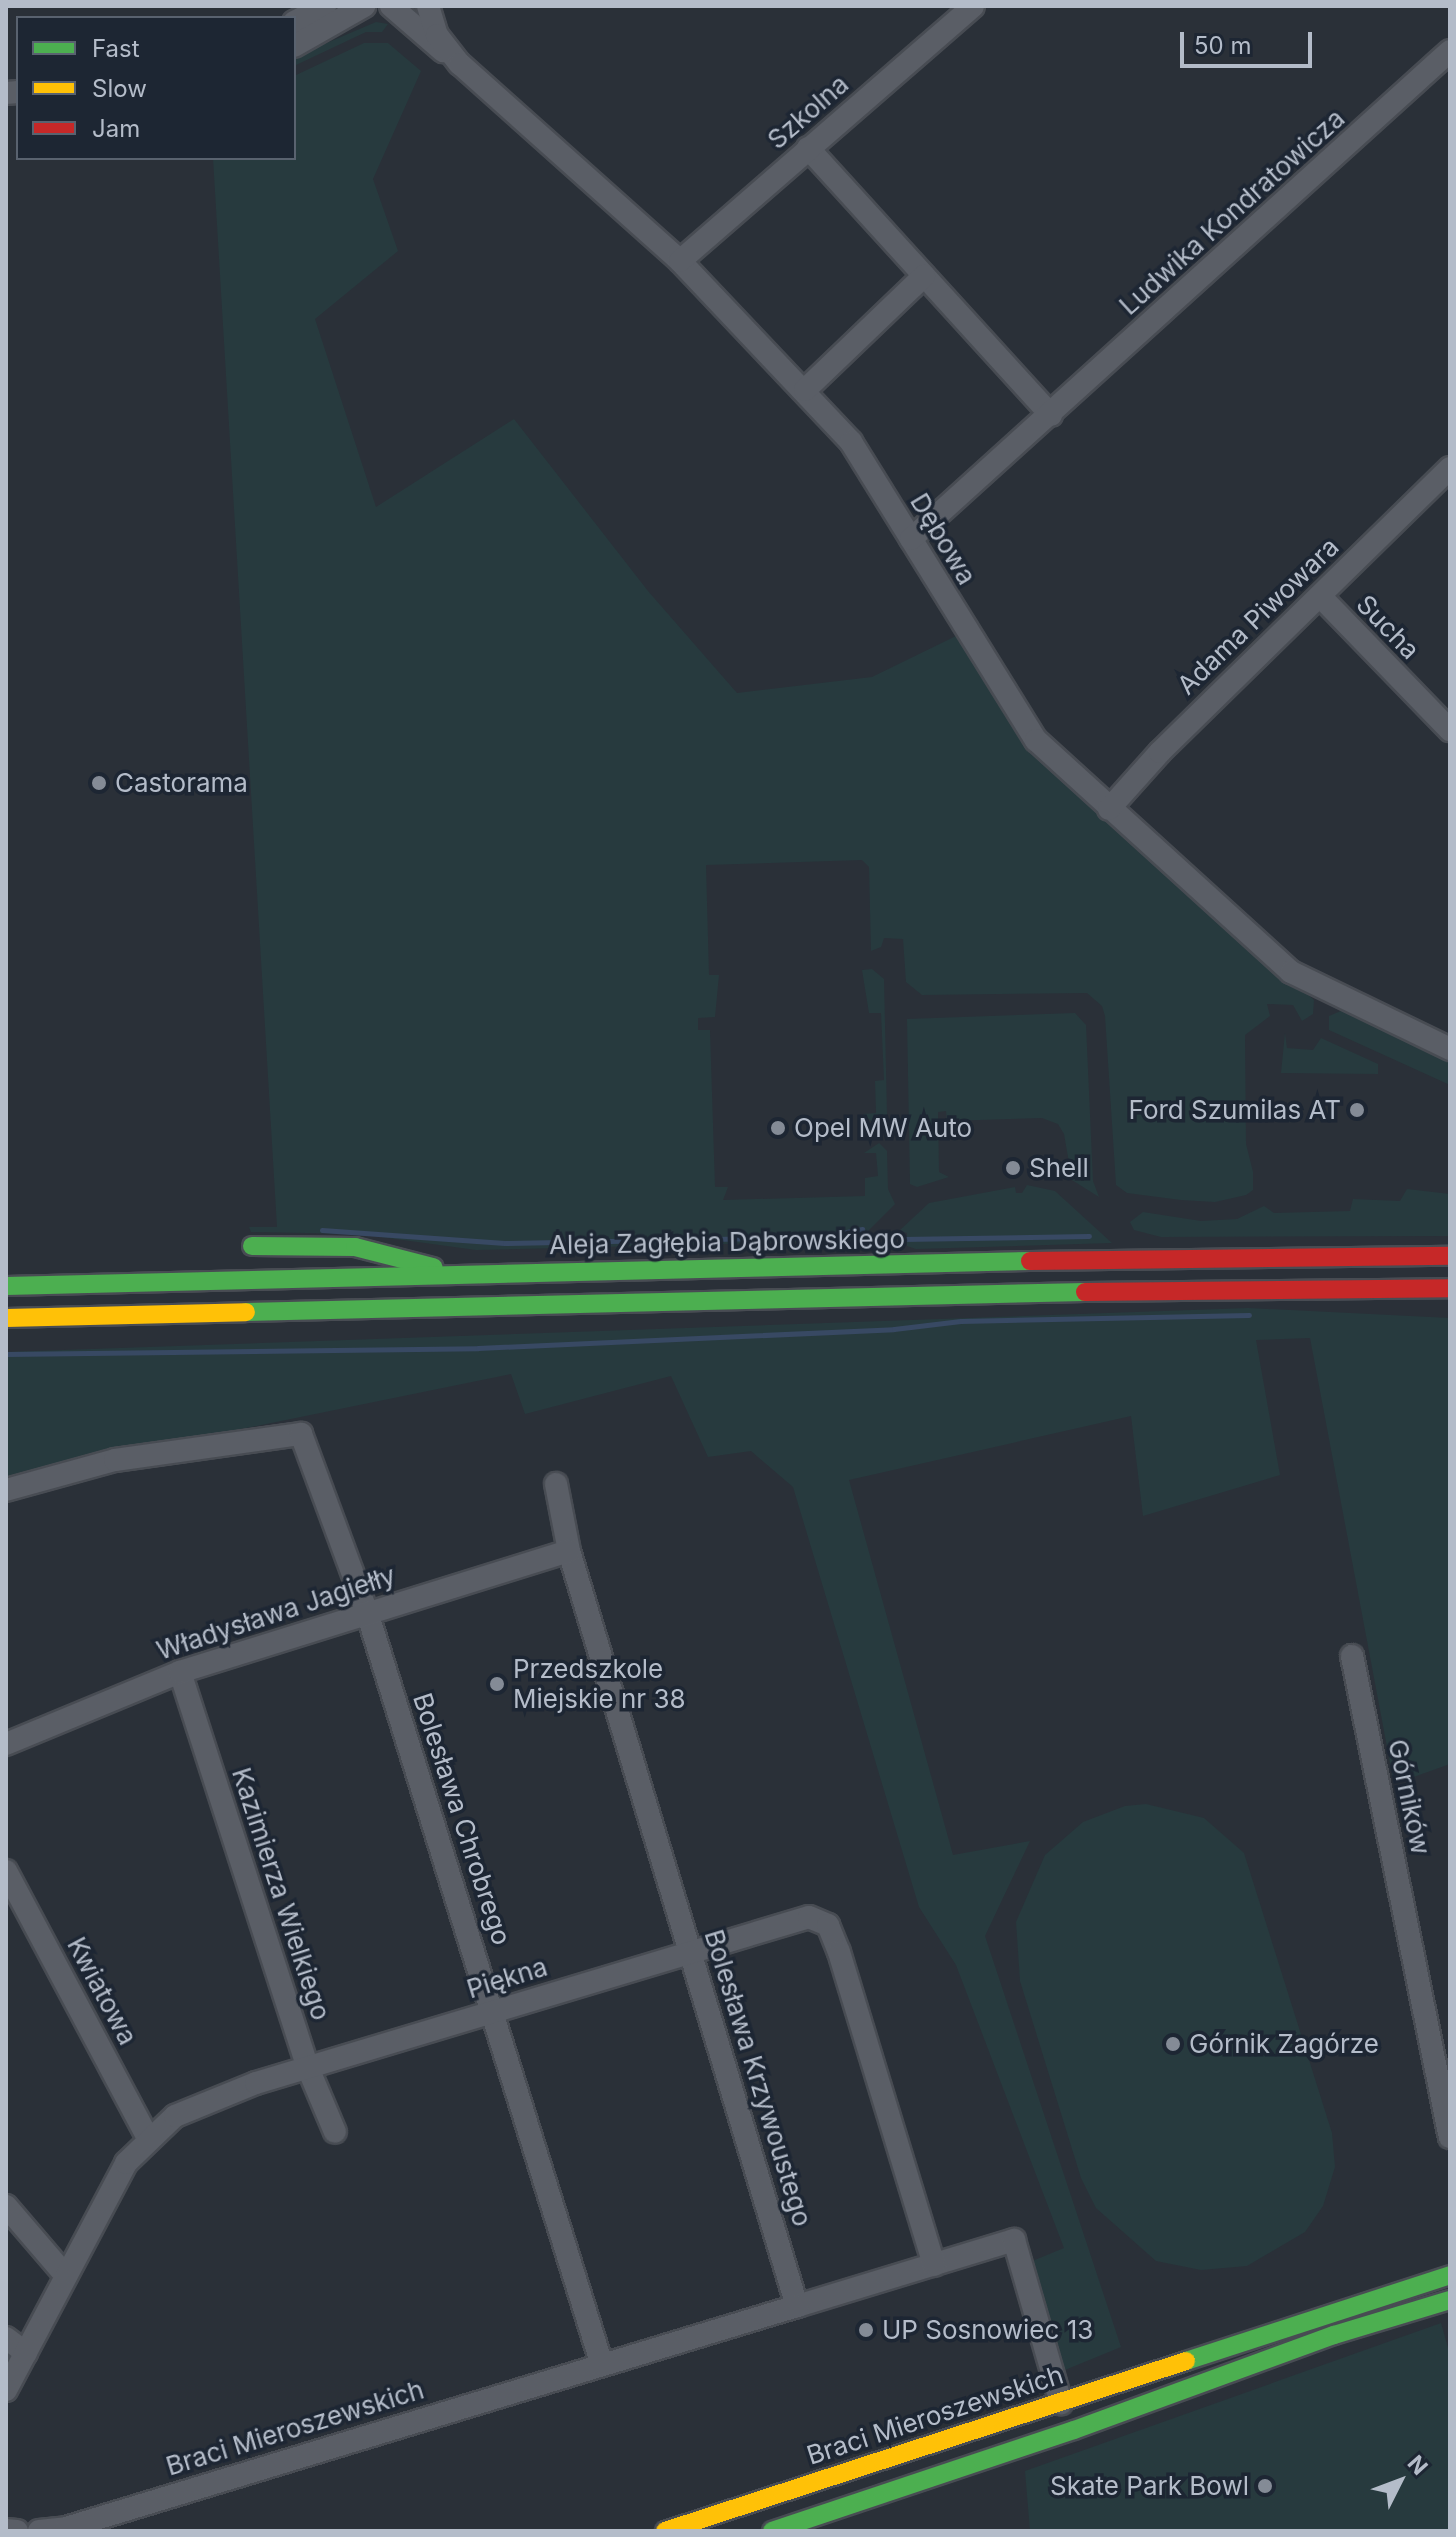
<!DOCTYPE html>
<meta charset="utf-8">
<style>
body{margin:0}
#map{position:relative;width:1456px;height:2537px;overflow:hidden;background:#2a3038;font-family:Inter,sans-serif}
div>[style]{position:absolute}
.green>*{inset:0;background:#273a3e}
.stream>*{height:5px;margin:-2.5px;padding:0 2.5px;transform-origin:2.5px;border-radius:2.5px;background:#384963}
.roads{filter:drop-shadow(2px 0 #484c53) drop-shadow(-2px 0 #484c53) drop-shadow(0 2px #484c53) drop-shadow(0 -2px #484c53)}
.street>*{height:22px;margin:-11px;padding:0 11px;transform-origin:11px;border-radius:11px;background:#5a5e66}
.fast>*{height:18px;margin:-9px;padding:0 9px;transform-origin:9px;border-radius:9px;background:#4caf50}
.slow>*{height:18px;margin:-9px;padding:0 9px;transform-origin:9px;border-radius:9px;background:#ffc107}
.jam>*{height:18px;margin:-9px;padding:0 9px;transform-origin:9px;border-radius:9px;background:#c62828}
.dots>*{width:22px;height:22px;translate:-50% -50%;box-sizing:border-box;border:4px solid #1d2633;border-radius:50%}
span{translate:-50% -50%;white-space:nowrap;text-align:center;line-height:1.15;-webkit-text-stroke:7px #1d2633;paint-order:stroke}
.street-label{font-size:26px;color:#b4bcc9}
.poi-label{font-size:26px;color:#b4bcc9}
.left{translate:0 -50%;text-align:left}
.right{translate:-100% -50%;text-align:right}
.frame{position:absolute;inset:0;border:8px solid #b4bcc9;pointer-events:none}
.legend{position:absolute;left:16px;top:16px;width:280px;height:144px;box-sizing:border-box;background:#1d2633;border:2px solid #59626f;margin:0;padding:10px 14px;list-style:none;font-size:24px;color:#b4bcc9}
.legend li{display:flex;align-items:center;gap:16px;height:40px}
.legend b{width:40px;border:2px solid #59626f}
.north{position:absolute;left:1360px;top:2441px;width:80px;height:80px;-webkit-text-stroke:6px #1d2633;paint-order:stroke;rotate:48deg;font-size:22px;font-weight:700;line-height:32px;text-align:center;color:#b4bcc9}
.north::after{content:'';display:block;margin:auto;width:28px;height:36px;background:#b4bcc9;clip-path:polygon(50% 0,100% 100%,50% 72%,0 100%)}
.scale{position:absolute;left:1180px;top:32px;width:132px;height:36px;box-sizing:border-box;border:4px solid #b4bcc9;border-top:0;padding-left:10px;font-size:24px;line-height:28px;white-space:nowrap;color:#b4bcc9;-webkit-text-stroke:6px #1d2633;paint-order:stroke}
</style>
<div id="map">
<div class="green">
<i style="clip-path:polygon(376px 22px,388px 24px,382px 32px,366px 32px,294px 66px,294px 57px)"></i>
<i style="clip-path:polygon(364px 43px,388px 43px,421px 71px,373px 179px,398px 251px,315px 319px,376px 507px,514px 419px,648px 591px,737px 693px,872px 677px,958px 635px,1029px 745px,1314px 1000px,1313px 1014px,1302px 1021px,1293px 1005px,1267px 1004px,1270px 1016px,1245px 1035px,1246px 1144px,1253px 1172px,1253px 1190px,1246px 1195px,1215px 1202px,1181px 1200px,1127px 1193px,1116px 1185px,1105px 1016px,1102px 1006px,1087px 993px,922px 995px,906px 982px,903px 939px,884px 938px,881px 947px,871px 951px,869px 867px,862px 860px,706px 865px,709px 975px,719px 975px,715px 1017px,698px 1018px,698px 1030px,710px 1030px,715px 1187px,728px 1187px,723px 1200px,865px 1196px,865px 1178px,878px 1176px,876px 1153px,864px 1153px,879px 1143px,887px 1151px,888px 1189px,895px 1204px,865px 1234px,849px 1241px,476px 1250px,359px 1234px,251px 1232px,249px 1227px,277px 1227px,213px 158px,294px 158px,294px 76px)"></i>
<i style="clip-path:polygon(872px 969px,884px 979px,887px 1114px,876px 1125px,863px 1114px,876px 1113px,875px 1081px,884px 1080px,881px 1013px,869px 1013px,862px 970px)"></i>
<i style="clip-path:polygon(1343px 1010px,1450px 1058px,1450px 1085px,1329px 1030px,1329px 1016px)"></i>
<i style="clip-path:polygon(1075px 1013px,1086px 1025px,1093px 1181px,1099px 1197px,1072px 1180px,1064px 1134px,1058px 1124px,1042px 1118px,947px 1121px,946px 1111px,938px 1112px,939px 1172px,949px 1177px,917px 1187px,910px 1184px,907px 1019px)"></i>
<i style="clip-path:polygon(1285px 1033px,1287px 1048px,1313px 1050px,1321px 1038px,1378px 1064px,1378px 1074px,1281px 1073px)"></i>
<i style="clip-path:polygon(1027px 1185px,1055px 1191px,1112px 1243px,916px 1249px,907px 1246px,907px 1233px,899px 1231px,929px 1203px,1015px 1187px,1016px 1193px,1022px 1193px)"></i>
<i style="clip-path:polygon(1407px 1189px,1450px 1194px,1450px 1236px,1161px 1237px,1134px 1230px,1130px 1222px,1143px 1212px,1201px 1221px,1237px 1219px,1264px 1206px,1274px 1213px,1350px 1211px,1353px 1199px,1400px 1201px)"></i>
<i style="clip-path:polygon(1248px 1308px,1450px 1318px,1450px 1764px,1394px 1784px,1310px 1338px,1256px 1340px,1280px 1475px,1143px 1516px,1131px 1416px,849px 1480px,953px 1855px,1030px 1841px,985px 1936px,1121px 2347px,1065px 2370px,1030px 2262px,1064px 2248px,956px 1965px,919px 1907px,793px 1487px,751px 1451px,708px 1457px,671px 1376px,525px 1414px,511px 1374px,6px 1477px,6px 1352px)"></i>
<i style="clip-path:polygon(1146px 1804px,1204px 1818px,1244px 1853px,1332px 2133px,1335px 2167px,1323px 2206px,1305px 2232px,1247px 2266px,1201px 2270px,1156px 2261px,1096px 2208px,1081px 2178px,1020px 1981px,1016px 1922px,1045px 1855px,1083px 1822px,1125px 1806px)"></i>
<i style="clip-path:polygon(1441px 2323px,1450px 2355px,1450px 2531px,1030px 2531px,1025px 2471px)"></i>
</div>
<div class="stream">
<i style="left:322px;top:1230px;width:183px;rotate:4.1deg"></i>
<i style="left:505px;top:1243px;width:316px;rotate:-1.1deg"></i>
<i style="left:821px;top:1237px;width:42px;rotate:-11deg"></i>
<i style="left:901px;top:1239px;width:188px;rotate:-0.9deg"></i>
<i style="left:6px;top:1354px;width:472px;rotate:-0.7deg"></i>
<i style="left:478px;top:1348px;width:416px;rotate:-2.6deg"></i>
<i style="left:894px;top:1329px;width:67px;rotate:-6.8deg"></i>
<i style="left:961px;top:1321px;width:288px;rotate:-1.2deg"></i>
</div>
<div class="roads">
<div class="street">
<i style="left:391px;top:6px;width:69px;rotate:40.9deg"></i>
<i style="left:428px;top:6px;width:30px;rotate:73deg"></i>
<i style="left:437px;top:35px;width:37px;rotate:52deg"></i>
<i style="left:460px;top:64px;width:295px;rotate:41.8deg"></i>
<i style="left:680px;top:261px;width:249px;rotate:46.6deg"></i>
<i style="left:851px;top:442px;width:351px;rotate:58.2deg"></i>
<i style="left:1036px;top:740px;width:345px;rotate:42.3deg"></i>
<i style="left:1291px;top:972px;width:177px;rotate:25.8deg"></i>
<i style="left:294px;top:22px;width:35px;rotate:-27deg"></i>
<i style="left:294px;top:46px;width:81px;rotate:-29.7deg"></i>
<i style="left:6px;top:93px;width:12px;rotate:-5deg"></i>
<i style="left:808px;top:148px;width:361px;rotate:47.7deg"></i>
<i style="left:680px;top:261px;width:388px;rotate:-41deg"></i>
<i style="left:805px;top:390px;width:165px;rotate:-43.8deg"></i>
<i style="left:911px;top:539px;width:727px;rotate:-42.16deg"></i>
<i style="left:1320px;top:596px;width:187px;rotate:45.9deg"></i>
<i style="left:1109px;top:809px;width:76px;rotate:-48.2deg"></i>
<i style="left:1160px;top:752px;width:406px;rotate:-44.4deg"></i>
<i style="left:556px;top:1484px;width:68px;rotate:79deg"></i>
<i style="left:569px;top:1551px;width:789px;rotate:73.2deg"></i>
<i style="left:797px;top:2306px;width:227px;rotate:-16.9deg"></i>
<i style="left:1014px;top:2240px;width:170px;rotate:73.9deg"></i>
<i style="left:6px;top:1490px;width:113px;rotate:-15.4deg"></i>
<i style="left:115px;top:1460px;width:188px;rotate:-8deg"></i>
<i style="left:301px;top:1434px;width:190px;rotate:69.7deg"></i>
<i style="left:367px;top:1612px;width:786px;rotate:72.67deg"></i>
<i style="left:1352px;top:1656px;width:491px;rotate:78.5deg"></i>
<i style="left:180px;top:1672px;width:416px;rotate:72.1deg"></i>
<i style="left:308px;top:2068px;width:69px;rotate:67.1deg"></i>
<i style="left:6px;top:1744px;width:188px;rotate:-22.5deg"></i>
<i style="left:180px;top:1672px;width:407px;rotate:-17.3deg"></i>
<i style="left:6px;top:1871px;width:302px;rotate:62deg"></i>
<i style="left:6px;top:2206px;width:92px;rotate:49.4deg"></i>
<i style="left:6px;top:2338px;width:25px;rotate:37deg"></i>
<i style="left:6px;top:2390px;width:257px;rotate:-62.1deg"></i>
<i style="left:126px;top:2163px;width:68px;rotate:-43.8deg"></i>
<i style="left:175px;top:2116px;width:87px;rotate:-22.2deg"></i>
<i style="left:256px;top:2083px;width:577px;rotate:-16.71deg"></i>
<i style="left:809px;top:1917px;width:21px;rotate:23deg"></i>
<i style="left:828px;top:1925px;width:29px;rotate:68deg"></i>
<i style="left:839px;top:1952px;width:327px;rotate:73.1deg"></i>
<i style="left:6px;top:2530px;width:11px;rotate:5deg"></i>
<i style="left:39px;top:2531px;width:27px;rotate:-6deg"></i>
<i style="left:66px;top:2528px;width:764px;rotate:-16.89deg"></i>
</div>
<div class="fast">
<i style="left:252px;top:1246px;width:103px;rotate:0.6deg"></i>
<i style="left:355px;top:1247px;width:81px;rotate:14.4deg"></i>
<i style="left:6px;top:1286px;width:1024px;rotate:-1.4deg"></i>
<i style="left:246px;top:1312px;width:839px;rotate:-1.37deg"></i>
<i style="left:1186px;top:2361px;width:278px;rotate:-18deg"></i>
<i style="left:772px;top:2531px;width:318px;rotate:-18.5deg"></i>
<i style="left:1074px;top:2430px;width:277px;rotate:-20.1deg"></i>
<i style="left:1334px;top:2335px;width:121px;rotate:-16.8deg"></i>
</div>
<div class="slow">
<i style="left:6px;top:1318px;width:240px;rotate:-1.4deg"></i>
<i style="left:665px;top:2531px;width:548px;rotate:-18.07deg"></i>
</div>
<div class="jam">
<i style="left:1030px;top:1261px;width:420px;rotate:-0.7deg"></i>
<i style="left:1085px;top:1292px;width:365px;rotate:-0.6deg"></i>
</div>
</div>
<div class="dots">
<i style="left:99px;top:783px;background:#848b96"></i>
<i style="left:1357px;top:1110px;background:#848b96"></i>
<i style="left:778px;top:1128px;background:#848b96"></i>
<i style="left:1013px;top:1168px;background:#848b96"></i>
<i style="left:497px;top:1684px;background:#848b96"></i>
<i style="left:1173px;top:2044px;background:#848b96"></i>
<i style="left:866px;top:2330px;background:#848b96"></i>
<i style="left:1265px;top:2486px;background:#848b96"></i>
</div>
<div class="street-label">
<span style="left:808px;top:112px;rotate:-41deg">Szkolna</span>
<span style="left:1232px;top:212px;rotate:-42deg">Ludwika Kondratowicza</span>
<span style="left:943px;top:539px;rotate:59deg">Dębowa</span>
<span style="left:1258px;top:616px;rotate:-44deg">Adama Piwowara</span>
<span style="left:1388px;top:627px;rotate:46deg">Sucha</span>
<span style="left:727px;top:1242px;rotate:-1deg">Aleja Zagłębia Dąbrowskiego</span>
<span style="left:276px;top:1613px;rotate:-18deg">Władysława Jagiełły</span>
<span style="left:1409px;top:1797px;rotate:78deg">Górników</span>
<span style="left:462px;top:1819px;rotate:72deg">Bolesława Chrobrego</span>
<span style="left:281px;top:1894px;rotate:72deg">Kazimierza Wielkiego</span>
<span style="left:507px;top:1978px;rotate:-17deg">Piękna</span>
<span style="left:102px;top:1991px;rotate:62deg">Kwiatowa</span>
<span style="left:758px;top:2078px;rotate:73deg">Bolesława Krzywoustego</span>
<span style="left:935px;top:2415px;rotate:-18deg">Braci Mieroszewskich</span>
<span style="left:295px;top:2428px;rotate:-17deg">Braci Mieroszewskich</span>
</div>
<div class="poi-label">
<span class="left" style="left:115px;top:783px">Castorama</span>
<span class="right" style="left:1341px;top:1110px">Ford Szumilas AT</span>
<span class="left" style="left:794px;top:1128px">Opel MW Auto</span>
<span class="left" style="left:1029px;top:1168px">Shell</span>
<span class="left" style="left:513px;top:1684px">Przedszkole<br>Miejskie nr 38</span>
<span class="left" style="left:1189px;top:2044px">Górnik Zagórze</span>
<span class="left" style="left:882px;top:2330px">UP Sosnowiec 13</span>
<span class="right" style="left:1249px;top:2486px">Skate Park Bowl</span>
</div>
<div class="frame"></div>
<ul class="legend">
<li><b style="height:10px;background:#4caf50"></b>Fast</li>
<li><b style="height:10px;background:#ffc107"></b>Slow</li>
<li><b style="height:10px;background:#c62828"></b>Jam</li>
</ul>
<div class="north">N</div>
<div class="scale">50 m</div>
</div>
